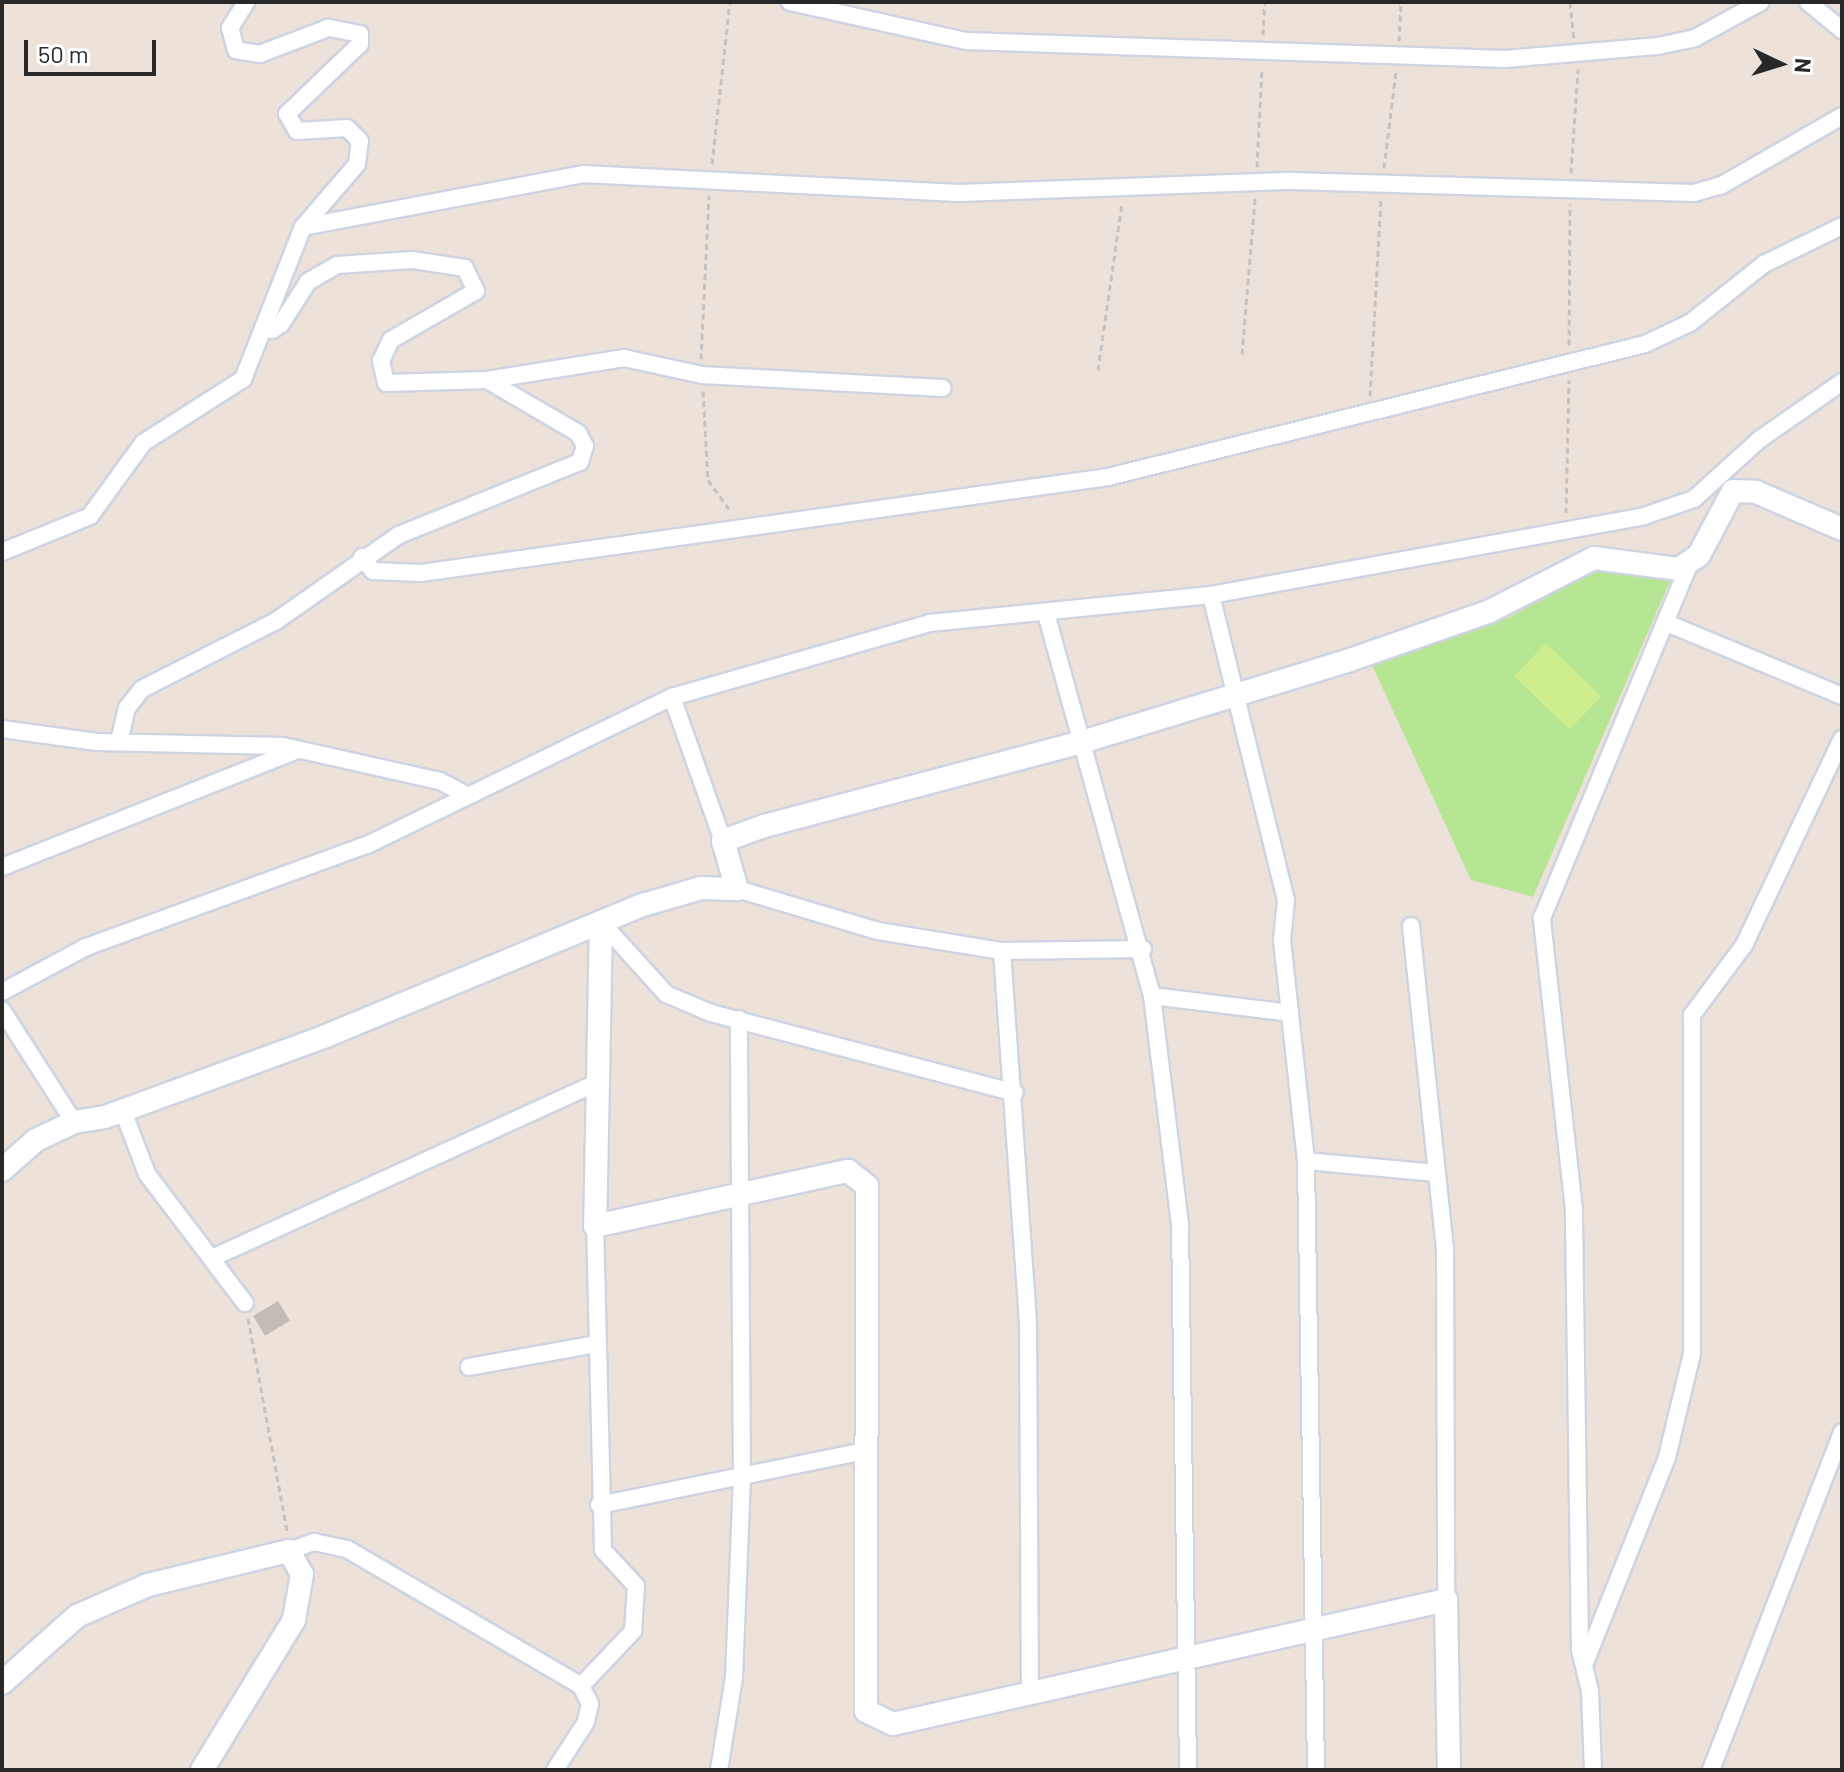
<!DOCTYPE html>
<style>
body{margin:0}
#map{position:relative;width:1844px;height:1772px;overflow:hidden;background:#ece2d9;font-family:Barlow,sans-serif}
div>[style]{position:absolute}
.green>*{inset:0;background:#b6e593}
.pitch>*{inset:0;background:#cded8e;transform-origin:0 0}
.building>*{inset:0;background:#c3bcb6;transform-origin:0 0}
.path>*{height:3px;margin-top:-1.5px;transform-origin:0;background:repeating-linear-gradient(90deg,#c3c3c3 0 6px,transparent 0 10px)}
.roads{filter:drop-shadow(2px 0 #ced4e2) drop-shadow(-2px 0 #ced4e2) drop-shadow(0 2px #ced4e2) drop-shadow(0 -2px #ced4e2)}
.street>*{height:16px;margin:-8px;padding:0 8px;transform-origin:8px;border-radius:8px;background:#fff}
.secondary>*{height:22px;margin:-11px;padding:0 11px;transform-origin:11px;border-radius:11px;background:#fff}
span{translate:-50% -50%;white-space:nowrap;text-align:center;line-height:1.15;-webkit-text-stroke:7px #fff;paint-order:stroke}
.frame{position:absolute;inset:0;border:4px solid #282828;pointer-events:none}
.north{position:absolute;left:1740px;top:24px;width:80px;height:80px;-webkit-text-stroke:6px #fff;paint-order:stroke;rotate:94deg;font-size:22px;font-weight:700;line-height:32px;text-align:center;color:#282828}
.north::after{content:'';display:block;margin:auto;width:28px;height:36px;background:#282828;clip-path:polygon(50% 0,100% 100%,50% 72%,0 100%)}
.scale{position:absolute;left:24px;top:40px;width:132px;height:36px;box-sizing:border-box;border:4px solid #282828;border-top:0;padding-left:10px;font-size:24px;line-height:28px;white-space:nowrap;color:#282828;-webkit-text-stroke:6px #fff;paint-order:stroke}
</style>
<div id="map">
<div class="green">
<i style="clip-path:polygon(1593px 570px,1670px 581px,1533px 897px,1471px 880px,1372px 665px,1510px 617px)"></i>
</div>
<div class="pitch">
<i style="left:1546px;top:643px;width:77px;height:46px;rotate:44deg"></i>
</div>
<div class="building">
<i style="left:278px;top:1301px;width:23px;height:29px;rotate:59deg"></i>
</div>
<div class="path">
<i style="left:1570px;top:2px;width:36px;rotate:84deg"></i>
<i style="left:1263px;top:35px;width:33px;rotate:-87deg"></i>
<i style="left:1399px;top:41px;width:39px;rotate:-87deg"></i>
<i style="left:712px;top:164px;width:163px;rotate:-83.7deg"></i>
<i style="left:1257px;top:167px;width:100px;rotate:-87.1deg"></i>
<i style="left:1384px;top:168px;width:97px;rotate:-82.9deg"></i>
<i style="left:1571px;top:173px;width:104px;rotate:-86.1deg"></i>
<i style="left:1569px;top:345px;width:141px;rotate:-89.6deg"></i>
<i style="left:1242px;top:354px;width:157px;rotate:-85.2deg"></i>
<i style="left:701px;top:359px;width:164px;rotate:-87.2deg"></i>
<i style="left:1098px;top:370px;width:168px;rotate:-81.8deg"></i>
<i style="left:703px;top:391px;width:89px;rotate:86.8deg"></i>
<i style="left:708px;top:480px;width:39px;rotate:54deg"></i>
<i style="left:1370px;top:396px;width:197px;rotate:-86.8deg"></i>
<i style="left:1566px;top:513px;width:133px;rotate:-88.7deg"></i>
<i style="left:248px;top:1318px;width:217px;rotate:79.6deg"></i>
</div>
<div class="roads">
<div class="street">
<i style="left:790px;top:2px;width:180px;rotate:12.5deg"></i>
<i style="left:966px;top:41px;width:539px;rotate:1.91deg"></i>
<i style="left:1505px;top:59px;width:154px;rotate:-4.9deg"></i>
<i style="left:1658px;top:46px;width:38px;rotate:-12deg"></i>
<i style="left:1695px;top:38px;width:75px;rotate:-28.6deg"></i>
<i style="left:1808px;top:2px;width:44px;rotate:39.5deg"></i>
<i style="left:303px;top:227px;width:285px;rotate:-10.7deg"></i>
<i style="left:583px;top:174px;width:376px;rotate:2.9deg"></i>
<i style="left:959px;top:193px;width:333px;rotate:-2.1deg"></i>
<i style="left:1292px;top:181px;width:402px;rotate:1.7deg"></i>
<i style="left:1694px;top:193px;width:29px;rotate:-16deg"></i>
<i style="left:1722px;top:185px;width:138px;rotate:-29.9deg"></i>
<i style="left:487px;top:380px;width:139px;rotate:-9.1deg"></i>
<i style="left:624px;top:358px;width:80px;rotate:12.3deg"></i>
<i style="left:702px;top:375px;width:241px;rotate:3.1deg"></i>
<i style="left:2px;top:552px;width:95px;rotate:-22.2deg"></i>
<i style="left:90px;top:516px;width:90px;rotate:-54deg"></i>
<i style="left:143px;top:443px;width:119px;rotate:-32.6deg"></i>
<i style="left:243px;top:379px;width:163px;rotate:-68.5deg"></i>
<i style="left:303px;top:227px;width:83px;rotate:-49.4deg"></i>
<i style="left:357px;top:164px;width:23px;rotate:-83deg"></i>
<i style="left:360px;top:141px;width:18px;rotate:-135deg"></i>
<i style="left:347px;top:128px;width:50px;rotate:176.6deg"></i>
<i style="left:297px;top:131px;width:20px;rotate:-120deg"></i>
<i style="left:287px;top:114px;width:101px;rotate:-43.8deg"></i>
<i style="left:360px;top:44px;width:10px;rotate:-90deg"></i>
<i style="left:360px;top:34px;width:33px;rotate:-169deg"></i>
<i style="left:328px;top:28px;width:73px;rotate:159.1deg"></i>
<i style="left:260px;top:54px;width:24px;rotate:-171deg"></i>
<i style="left:236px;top:50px;width:23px;rotate:-105deg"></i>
<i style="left:230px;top:28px;width:31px;rotate:-58deg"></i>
<i style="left:362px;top:557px;width:18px;rotate:52deg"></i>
<i style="left:373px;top:571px;width:48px;rotate:2.4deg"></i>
<i style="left:421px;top:573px;width:694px;rotate:-7.95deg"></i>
<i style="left:1108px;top:477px;width:553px;rotate:-13.91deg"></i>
<i style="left:1645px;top:344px;width:50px;rotate:-25deg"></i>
<i style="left:1690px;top:323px;width:95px;rotate:-38.6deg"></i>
<i style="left:1764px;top:264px;width:87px;rotate:-26deg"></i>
<i style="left:1211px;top:595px;width:314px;rotate:76.2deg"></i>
<i style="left:1286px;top:900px;width:40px;rotate:95.7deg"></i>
<i style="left:1282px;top:940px;width:222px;rotate:83.8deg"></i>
<i style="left:1306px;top:1161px;width:609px;rotate:89.06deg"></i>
<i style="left:1047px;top:617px;width:393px;rotate:74.5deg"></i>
<i style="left:1152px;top:996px;width:230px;rotate:83deg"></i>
<i style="left:1180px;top:1224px;width:546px;rotate:89.16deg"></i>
<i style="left:1669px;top:624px;width:187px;rotate:22.6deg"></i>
<i style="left:672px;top:697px;width:153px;rotate:70.5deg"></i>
<i style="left:2px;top:729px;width:96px;rotate:7.8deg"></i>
<i style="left:97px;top:742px;width:186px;rotate:1.2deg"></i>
<i style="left:283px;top:746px;width:161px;rotate:12.6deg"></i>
<i style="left:440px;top:781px;width:27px;rotate:28deg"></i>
<i style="left:119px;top:742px;width:35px;rotate:-77deg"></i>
<i style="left:127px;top:708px;width:24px;rotate:-52deg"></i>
<i style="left:142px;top:689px;width:150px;rotate:-26.9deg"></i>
<i style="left:276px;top:621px;width:150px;rotate:-35deg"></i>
<i style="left:399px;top:535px;width:195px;rotate:-22deg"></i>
<i style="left:580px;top:462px;width:17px;rotate:-73deg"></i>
<i style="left:585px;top:446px;width:15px;rotate:-118deg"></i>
<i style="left:578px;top:433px;width:105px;rotate:-149.8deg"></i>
<i style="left:487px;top:380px;width:101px;rotate:178.3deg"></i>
<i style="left:386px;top:383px;width:23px;rotate:-103deg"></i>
<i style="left:381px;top:361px;width:23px;rotate:-65deg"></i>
<i style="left:391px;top:340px;width:98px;rotate:-30deg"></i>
<i style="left:476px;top:291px;width:25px;rotate:-116deg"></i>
<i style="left:465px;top:268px;width:54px;rotate:-171.4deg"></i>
<i style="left:412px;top:260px;width:75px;rotate:176.2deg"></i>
<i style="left:337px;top:265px;width:34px;rotate:150deg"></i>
<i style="left:308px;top:282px;width:50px;rotate:122.7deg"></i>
<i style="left:281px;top:324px;width:11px;rotate:146deg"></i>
<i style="left:272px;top:330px;width:9px;rotate:-139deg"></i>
<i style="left:2px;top:867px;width:318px;rotate:-21.6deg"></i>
<i style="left:737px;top:889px;width:147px;rotate:16.6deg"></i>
<i style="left:878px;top:931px;width:126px;rotate:9.2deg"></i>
<i style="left:1002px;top:951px;width:141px;rotate:-0.8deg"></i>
<i style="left:601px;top:922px;width:97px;rotate:47.9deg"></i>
<i style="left:666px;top:994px;width:49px;rotate:22.9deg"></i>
<i style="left:711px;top:1013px;width:314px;rotate:14.7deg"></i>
<i style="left:1411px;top:926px;width:324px;rotate:84deg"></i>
<i style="left:1445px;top:1248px;width:352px;rotate:89.8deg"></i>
<i style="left:1002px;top:951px;width:372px;rotate:86deg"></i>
<i style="left:1028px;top:1322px;width:373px;rotate:89.7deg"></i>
<i style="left:2px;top:992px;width:95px;rotate:-28.2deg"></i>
<i style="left:86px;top:947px;width:299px;rotate:-20deg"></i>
<i style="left:367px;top:845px;width:339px;rotate:-25.9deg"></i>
<i style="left:672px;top:697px;width:268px;rotate:-16deg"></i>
<i style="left:930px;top:623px;width:282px;rotate:-5.7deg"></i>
<i style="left:1211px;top:595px;width:440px;rotate:-10.3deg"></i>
<i style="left:1644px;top:516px;width:53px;rotate:-18.8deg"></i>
<i style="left:1694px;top:499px;width:89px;rotate:-42.3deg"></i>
<i style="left:1760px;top:439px;width:100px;rotate:-34.8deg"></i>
<i style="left:1152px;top:996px;width:139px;rotate:7deg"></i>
<i style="left:2px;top:1010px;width:133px;rotate:57.3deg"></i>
<i style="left:123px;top:1111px;width:67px;rotate:69.1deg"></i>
<i style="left:147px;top:1174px;width:162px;rotate:52.8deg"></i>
<i style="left:1306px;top:1161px;width:131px;rotate:5.3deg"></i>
<i style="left:212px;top:1258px;width:424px;rotate:-24.5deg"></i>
<i style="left:469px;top:1367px;width:129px;rotate:-10.3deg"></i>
<i style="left:599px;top:1505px;width:271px;rotate:-11.5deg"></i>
<i style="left:289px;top:1551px;width:27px;rotate:-20deg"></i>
<i style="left:314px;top:1542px;width:34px;rotate:12deg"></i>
<i style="left:347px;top:1549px;width:271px;rotate:30.3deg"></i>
<i style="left:581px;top:1686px;width:20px;rotate:63deg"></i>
<i style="left:590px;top:1704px;width:18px;rotate:103deg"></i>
<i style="left:586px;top:1722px;width:57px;rotate:122.9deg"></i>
<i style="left:1584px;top:1665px;width:224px;rotate:-68.2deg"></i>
<i style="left:1667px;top:1457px;width:106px;rotate:-76.4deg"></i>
<i style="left:1692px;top:1354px;width:339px;rotate:-90deg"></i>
<i style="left:1692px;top:1015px;width:87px;rotate:-53.4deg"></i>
<i style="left:1744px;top:945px;width:228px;rotate:-64.6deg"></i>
<i style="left:581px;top:1686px;width:76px;rotate:-46.6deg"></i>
<i style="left:633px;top:1631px;width:45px;rotate:-86.2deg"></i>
<i style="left:636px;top:1586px;width:49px;rotate:-132.5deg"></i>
<i style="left:603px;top:1550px;width:324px;rotate:-91.4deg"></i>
<i style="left:719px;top:1770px;width:94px;rotate:-80.8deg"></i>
<i style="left:734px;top:1677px;width:201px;rotate:-87.7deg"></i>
<i style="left:742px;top:1476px;width:457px;rotate:-90.4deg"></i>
<i style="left:1593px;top:1770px;width:79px;rotate:-92.2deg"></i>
<i style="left:1590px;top:1691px;width:42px;rotate:-103.7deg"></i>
<i style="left:1580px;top:1650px;width:440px;rotate:-90.8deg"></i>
<i style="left:1574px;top:1210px;width:294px;rotate:-96.3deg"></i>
<i style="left:1542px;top:918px;width:382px;rotate:-67.4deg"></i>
<i style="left:1711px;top:1770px;width:362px;rotate:-68.8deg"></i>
</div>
<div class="secondary">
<i style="left:601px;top:922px;width:304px;rotate:91.1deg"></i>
<i style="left:595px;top:1226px;width:259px;rotate:-12.3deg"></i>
<i style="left:848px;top:1171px;width:24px;rotate:38deg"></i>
<i style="left:867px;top:1186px;width:525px;rotate:90.11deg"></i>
<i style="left:866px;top:1711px;width:30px;rotate:26deg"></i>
<i style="left:893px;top:1724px;width:567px;rotate:-12.64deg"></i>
<i style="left:1446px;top:1600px;width:170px;rotate:89deg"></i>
<i style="left:2px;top:1170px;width:45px;rotate:-41.4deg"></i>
<i style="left:36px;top:1140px;width:42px;rotate:-25.3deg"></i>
<i style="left:74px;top:1122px;width:31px;rotate:-9deg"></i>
<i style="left:105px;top:1117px;width:235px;rotate:-20.1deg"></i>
<i style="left:326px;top:1036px;width:343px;rotate:-22.5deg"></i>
<i style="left:643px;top:905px;width:60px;rotate:-16.3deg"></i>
<i style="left:701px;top:888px;width:36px;rotate:2deg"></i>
<i style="left:737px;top:889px;width:50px;rotate:-106.3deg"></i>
<i style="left:723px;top:841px;width:44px;rotate:-20.1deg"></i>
<i style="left:764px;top:826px;width:332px;rotate:-14.8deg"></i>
<i style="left:1085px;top:741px;width:274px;rotate:-17deg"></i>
<i style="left:1347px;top:661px;width:149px;rotate:-19.2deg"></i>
<i style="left:1488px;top:612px;width:119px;rotate:-27deg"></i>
<i style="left:1594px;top:558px;width:86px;rotate:7.4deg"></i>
<i style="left:1679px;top:569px;width:24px;rotate:-35deg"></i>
<i style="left:1699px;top:555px;width:72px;rotate:-62deg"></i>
<i style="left:1733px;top:491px;width:23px;rotate:2deg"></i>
<i style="left:1756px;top:492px;width:94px;rotate:23.3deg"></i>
<i style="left:2px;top:1683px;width:101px;rotate:-41.8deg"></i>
<i style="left:77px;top:1616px;width:77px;rotate:-23.6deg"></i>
<i style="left:148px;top:1585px;width:145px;rotate:-13.6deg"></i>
<i style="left:289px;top:1551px;width:26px;rotate:61deg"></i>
<i style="left:302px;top:1574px;width:47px;rotate:99.9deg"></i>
<i style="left:294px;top:1620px;width:176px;rotate:121.5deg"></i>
</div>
</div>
<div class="frame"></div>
<div class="north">N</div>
<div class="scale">50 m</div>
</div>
